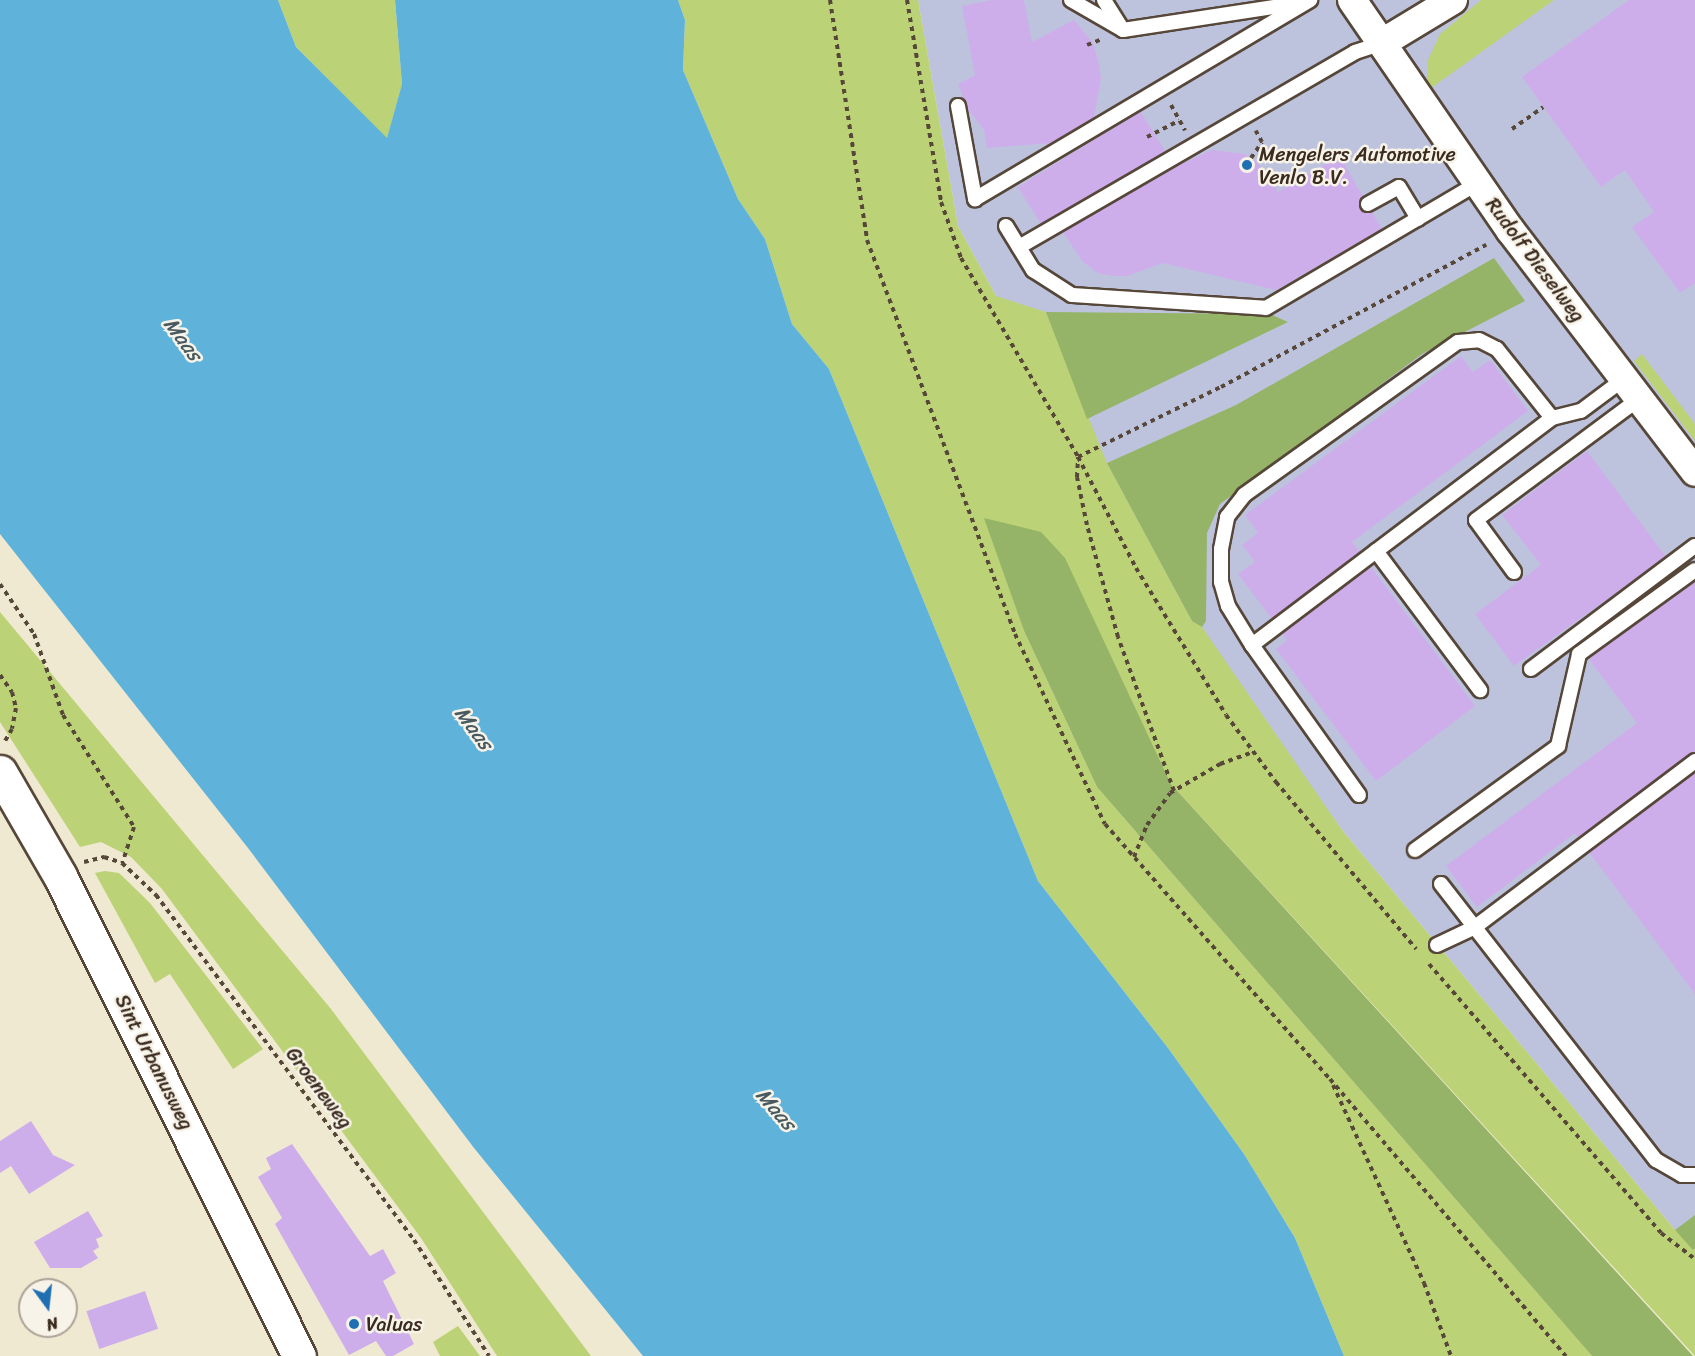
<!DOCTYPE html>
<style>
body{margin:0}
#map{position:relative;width:1695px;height:1356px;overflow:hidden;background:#f0e9d1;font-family:Sriracha,sans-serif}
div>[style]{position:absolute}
.industrial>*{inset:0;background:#bec3dd}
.green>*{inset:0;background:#bcd276}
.forest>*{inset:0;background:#95b467}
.water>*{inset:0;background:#5fb3db}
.building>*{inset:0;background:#cdaeeb;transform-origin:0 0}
.path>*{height:4px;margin-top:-2px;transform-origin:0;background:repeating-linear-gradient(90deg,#564739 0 4.5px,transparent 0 9px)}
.roads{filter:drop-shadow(2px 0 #564739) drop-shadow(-2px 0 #564739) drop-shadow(0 2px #564739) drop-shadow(0 -2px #564739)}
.service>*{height:14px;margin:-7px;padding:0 7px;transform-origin:7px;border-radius:7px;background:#fff}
.minor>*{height:28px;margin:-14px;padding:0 14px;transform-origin:14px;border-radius:14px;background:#fff}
.tertiary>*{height:33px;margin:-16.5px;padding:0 16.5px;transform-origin:16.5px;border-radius:16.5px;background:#fff}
.dots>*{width:16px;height:16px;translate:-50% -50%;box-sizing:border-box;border:3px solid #f7f3e8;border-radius:50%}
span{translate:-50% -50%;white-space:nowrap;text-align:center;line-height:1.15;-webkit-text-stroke:5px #f7f3e8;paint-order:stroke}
.poi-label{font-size:20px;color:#3b2a1e}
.left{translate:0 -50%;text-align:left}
.street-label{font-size:20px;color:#3b2a1e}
.water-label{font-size:21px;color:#485a60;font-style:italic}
.north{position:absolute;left:18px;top:1278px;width:60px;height:60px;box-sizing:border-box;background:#f7f3e8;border:2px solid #aca397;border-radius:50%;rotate:165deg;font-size:16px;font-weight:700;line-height:24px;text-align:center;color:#3b2a1e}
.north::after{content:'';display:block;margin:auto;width:21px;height:27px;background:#1f6fb2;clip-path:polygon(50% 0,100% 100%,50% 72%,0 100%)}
</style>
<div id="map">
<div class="industrial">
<i style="clip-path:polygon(918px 0,1695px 0,1695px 1231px,1675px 1230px,1342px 830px,1192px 621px,996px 296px,958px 226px)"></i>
</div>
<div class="green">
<i style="clip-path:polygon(278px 0,395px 0,402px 84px,387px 139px,296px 47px)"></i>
<i style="clip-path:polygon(678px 0,918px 0,958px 226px,996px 296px,1046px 312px,1107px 463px,1192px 621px,1202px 627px,1342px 830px,1675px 1230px,1695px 1248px,1695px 1356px,1171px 784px,1093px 619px,985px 518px,1024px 631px,1097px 787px,1592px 1356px,1344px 1356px,1295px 1238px,1244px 1154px,1168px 1048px,1038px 881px,829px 369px,792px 324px,765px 239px,738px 199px,683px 70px,685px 20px)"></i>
<i style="clip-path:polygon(1481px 0,1554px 0,1427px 91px,1428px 60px,1440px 34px)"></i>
<i style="clip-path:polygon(1642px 354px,1695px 424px,1695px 441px,1634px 361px)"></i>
<i style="clip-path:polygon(0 612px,331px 1009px,591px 1356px,497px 1356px,421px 1238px,162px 889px,131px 857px,101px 842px,80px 847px,0 722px)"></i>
<i style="clip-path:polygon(105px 871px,119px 873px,150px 903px,263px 1049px,233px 1069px,170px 974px,155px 983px,95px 873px)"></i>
<i style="clip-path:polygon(458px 1326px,480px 1356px,440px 1356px,433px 1342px)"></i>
</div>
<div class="forest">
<i style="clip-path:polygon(1494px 258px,1525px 301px,1422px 354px,1220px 504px,1207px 533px,1206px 621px,1202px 627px,1192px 621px,1107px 463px,1236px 405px)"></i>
<i style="clip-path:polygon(1046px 312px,1270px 314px,1288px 322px,1087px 419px)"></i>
<i style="clip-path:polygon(984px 518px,1041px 532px,1065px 558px,1171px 784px,1693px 1356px,1592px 1356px,1097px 787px,1024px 631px)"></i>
<i style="clip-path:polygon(1695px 1215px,1695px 1248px,1693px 1250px,1675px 1230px)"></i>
</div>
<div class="water">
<i style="clip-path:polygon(0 0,278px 0,296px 47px,387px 138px,402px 84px,395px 0,678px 0,685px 20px,683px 70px,738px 199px,765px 239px,792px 324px,829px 369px,1038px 881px,1168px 1048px,1244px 1154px,1295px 1238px,1344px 1356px,643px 1356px,474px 1148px,248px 848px,0 534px)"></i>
</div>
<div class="building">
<i style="clip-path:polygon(992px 0,1024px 0,1032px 42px,1074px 20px,1093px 43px,1098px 60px,1101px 78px,1094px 118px,1052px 143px,987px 148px,984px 130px,968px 109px,958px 84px,975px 75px,962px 6px)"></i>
<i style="clip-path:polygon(1629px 0,1695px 0,1695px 283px,1680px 293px,1632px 227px,1654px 212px,1625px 170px,1601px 187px,1522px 77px)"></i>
<i style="left:1140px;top:111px;width:49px;height:144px;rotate:58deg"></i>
<i style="clip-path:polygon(1212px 150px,1244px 154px,1257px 162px,1278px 192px,1340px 156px,1363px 197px,1360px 209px,1372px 212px,1382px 229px,1276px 290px,1163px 263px,1127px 276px,1113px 276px,1098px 273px,1082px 261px,1063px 232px,1175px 167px)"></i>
<i style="clip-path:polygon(1461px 356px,1473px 372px,1490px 360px,1528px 411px,1352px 542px,1360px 552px,1272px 619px,1238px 574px,1255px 562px,1242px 545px,1258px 533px,1245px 515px)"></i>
<i style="clip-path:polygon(1587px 451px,1666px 557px,1514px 666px,1475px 614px,1541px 565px,1502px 515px)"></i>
<i style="clip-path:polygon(1371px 567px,1475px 706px,1376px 781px,1276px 649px,1287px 640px,1282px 633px)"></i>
<i style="clip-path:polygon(1695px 581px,1695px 752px,1578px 838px,1575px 833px,1477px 907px,1446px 866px,1637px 723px,1588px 658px)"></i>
<i style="clip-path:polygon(1695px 772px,1695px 994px,1589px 852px)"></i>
<i style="clip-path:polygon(31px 1121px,53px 1155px,75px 1165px,29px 1194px,11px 1166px,0 1173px,0 1141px)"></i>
<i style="clip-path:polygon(292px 1144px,370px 1256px,383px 1249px,396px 1273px,383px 1281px,414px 1344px,393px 1356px,386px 1356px,376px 1341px,349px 1355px,275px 1224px,282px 1218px,258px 1177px,271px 1169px,266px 1158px)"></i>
<i style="clip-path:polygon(88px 1211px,103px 1236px,96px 1239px,99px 1247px,93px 1251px,98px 1258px,81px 1268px,50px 1268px,34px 1242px)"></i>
<i style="left:145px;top:1291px;width:40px;height:62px;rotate:71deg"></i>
</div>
<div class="path">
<i style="left:830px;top:0;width:243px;rotate:81.2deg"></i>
<i style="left:867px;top:240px;width:421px;rotate:69.4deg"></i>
<i style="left:1015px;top:634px;width:210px;rotate:64.7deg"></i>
<i style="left:1105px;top:824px;width:340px;rotate:48.6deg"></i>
<i style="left:1330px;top:1079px;width:364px;rotate:49.6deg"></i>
<i style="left:907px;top:0;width:205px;rotate:80.4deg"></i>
<i style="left:941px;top:202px;width:59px;rotate:70.3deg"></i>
<i style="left:961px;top:258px;width:231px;rotate:59.5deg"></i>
<i style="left:1078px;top:457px;width:125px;rotate:62.4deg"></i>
<i style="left:1136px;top:568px;width:172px;rotate:58.5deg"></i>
<i style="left:1226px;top:715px;width:84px;rotate:53.3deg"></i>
<i style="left:1276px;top:782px;width:218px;rotate:50deg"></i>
<i style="left:1087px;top:45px;width:14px;rotate:-21deg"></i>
<i style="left:1171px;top:105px;width:29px;rotate:61deg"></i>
<i style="left:1512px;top:129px;width:38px;rotate:-35deg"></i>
<i style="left:1147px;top:137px;width:36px;rotate:-27deg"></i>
<i style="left:1251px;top:158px;width:19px;rotate:-55deg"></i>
<i style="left:1262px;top:142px;width:13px;rotate:-119deg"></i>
<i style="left:0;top:584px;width:60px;rotate:55.8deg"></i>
<i style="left:34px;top:634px;width:86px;rotate:70.3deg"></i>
<i style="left:63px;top:715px;width:133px;rotate:57.6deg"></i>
<i style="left:134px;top:827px;width:38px;rotate:108deg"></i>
<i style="left:0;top:675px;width:21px;rotate:55deg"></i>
<i style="left:12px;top:692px;width:16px;rotate:76deg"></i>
<i style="left:16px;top:708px;width:21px;rotate:101deg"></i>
<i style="left:12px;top:729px;width:16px;rotate:120deg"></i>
<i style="left:1174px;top:791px;width:164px;rotate:-110deg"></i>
<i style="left:1118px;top:637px;width:116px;rotate:-105.5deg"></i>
<i style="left:1087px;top:525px;width:49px;rotate:-101.8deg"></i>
<i style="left:1077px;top:477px;width:20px;rotate:-87deg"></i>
<i style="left:1078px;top:457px;width:159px;rotate:-26.1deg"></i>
<i style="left:1221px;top:387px;width:301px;rotate:-28.2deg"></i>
<i style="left:1134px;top:857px;width:35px;rotate:-68deg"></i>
<i style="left:1147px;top:825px;width:39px;rotate:-54deg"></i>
<i style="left:1170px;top:793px;width:58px;rotate:-30.1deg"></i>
<i style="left:1220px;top:764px;width:35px;rotate:-20deg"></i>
<i style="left:84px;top:862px;width:21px;rotate:-14deg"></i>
<i style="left:104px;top:857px;width:19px;rotate:18deg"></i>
<i style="left:122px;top:863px;width:47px;rotate:43.3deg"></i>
<i style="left:156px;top:895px;width:431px;rotate:53.2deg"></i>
<i style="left:414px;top:1240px;width:138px;rotate:57.1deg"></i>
<i style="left:1429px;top:964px;width:355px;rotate:49.2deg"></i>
<i style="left:1661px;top:1233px;width:43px;rotate:37.4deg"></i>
<i style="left:1333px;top:1085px;width:218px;rotate:65.3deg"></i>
<i style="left:1424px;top:1283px;width:78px;rotate:69.7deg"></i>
</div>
<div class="roads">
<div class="service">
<i style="left:1071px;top:0;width:60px;rotate:30deg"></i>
<i style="left:1123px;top:30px;width:178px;rotate:-8.7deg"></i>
<i style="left:1104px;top:0;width:34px;rotate:58deg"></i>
<i style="left:958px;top:106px;width:95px;rotate:79.6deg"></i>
<i style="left:975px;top:199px;width:390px;rotate:-30.7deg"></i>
<i style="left:1368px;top:204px;width:35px;rotate:-29deg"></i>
<i style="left:1399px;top:187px;width:37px;rotate:59deg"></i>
<i style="left:1006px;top:226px;width:52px;rotate:58.5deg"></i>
<i style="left:1033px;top:270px;width:46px;rotate:32.7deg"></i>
<i style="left:1072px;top:295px;width:194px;rotate:3.8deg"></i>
<i style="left:1266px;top:308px;width:246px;rotate:-30.5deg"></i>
<i style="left:1019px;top:247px;width:388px;rotate:-30.1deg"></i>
<i style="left:1355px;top:52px;width:28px;rotate:-18deg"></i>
<i style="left:1376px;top:551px;width:174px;rotate:53.2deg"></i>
<i style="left:1514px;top:572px;width:64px;rotate:-126.2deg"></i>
<i style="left:1476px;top:520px;width:203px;rotate:-36.6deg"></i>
<i style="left:1252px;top:645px;width:376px;rotate:-37.1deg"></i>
<i style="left:1552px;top:418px;width:30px;rotate:-14deg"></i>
<i style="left:1581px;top:411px;width:54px;rotate:-36.7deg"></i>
<i style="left:1531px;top:669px;width:205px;rotate:-36.9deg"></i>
<i style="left:1359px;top:795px;width:184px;rotate:-125.5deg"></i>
<i style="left:1252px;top:645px;width:46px;rotate:-121.6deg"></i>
<i style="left:1228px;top:606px;width:25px;rotate:-106deg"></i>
<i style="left:1221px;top:582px;width:33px;rotate:-90deg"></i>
<i style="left:1221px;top:549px;width:33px;rotate:-79deg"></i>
<i style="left:1227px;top:517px;width:28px;rotate:-52deg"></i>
<i style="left:1244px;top:495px;width:263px;rotate:-35.6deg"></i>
<i style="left:1458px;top:342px;width:21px;rotate:-5deg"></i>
<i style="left:1479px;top:340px;width:20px;rotate:27deg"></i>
<i style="left:1497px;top:349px;width:88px;rotate:51.4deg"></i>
<i style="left:1415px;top:850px;width:177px;rotate:-36deg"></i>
<i style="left:1558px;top:746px;width:94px;rotate:-77.1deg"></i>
<i style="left:1579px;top:654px;width:143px;rotate:-35.9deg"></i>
<i style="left:1441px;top:884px;width:350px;rotate:52.1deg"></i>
<i style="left:1656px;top:1160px;width:30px;rotate:30deg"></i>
<i style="left:1682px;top:1175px;width:13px"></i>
<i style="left:1437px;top:945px;width:42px;rotate:-25.3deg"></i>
<i style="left:1475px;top:927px;width:276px;rotate:-37deg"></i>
</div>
<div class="minor">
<i style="left:1352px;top:0;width:280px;rotate:55.5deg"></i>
<i style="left:1511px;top:231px;width:303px;rotate:52.6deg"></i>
<i style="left:1382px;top:43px;width:83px;rotate:-31.2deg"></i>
</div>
<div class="tertiary">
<i style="left:0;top:772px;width:120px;rotate:60deg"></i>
<i style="left:60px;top:876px;width:536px;rotate:63.53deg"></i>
</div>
</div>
<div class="dots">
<i style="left:1247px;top:165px;background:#1f6fb2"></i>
<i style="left:354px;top:1324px;background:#1f6fb2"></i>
</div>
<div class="poi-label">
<span class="left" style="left:1259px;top:166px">Mengelers Automotive<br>Venlo B.V.</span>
<span class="left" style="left:366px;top:1324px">Valuas</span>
</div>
<div class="street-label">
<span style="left:1535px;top:260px;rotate:53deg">Rudolf Dieselweg</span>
<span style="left:154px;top:1062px;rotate:63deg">Sint Urbanusweg</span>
<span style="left:319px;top:1088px;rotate:53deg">Groeneweg</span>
</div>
<div class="water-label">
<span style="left:183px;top:339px;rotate:53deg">Maas</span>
<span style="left:474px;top:728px;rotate:53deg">Maas</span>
<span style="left:776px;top:1109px;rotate:49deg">Maas</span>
</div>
<div class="north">N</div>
</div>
